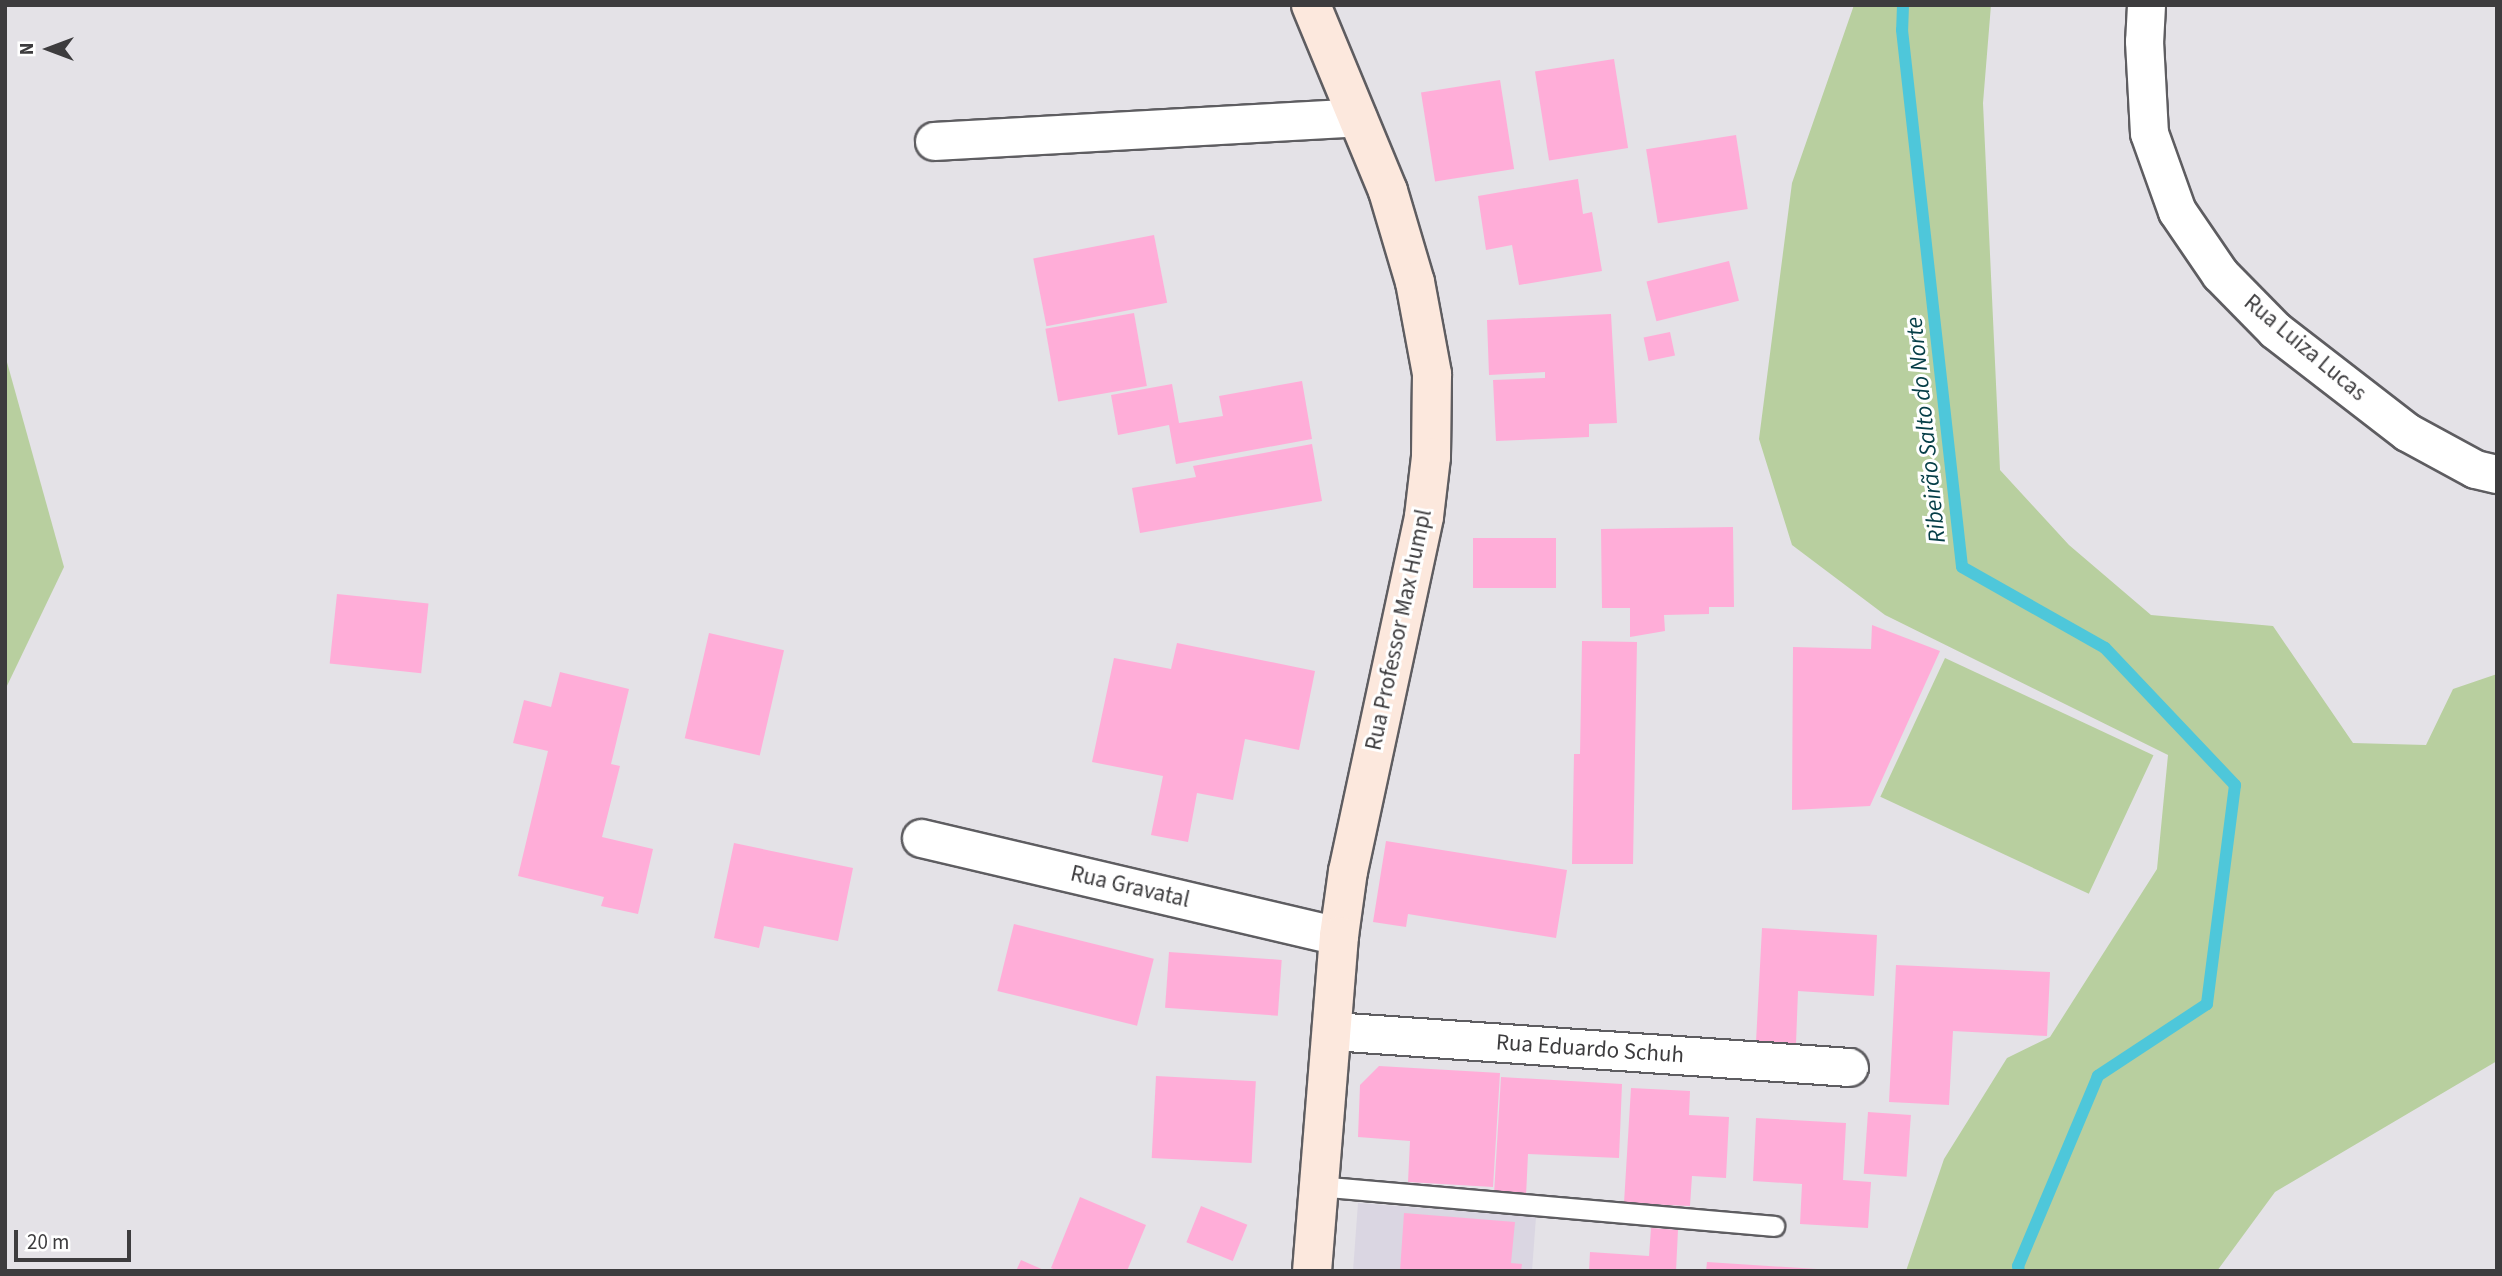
<!DOCTYPE html>
<meta charset="utf-8">
<style>
body{margin:0}
#map{position:relative;width:2502px;height:1276px;overflow:hidden;background:#e4e2e7;font-family:"Source Sans 3",sans-serif}
div>[style]{position:absolute}
.built>*{inset:0;background:#dad6e2}
.green>*{inset:0;background:#b8cf9f;transform-origin:0 0}
.stream>*{height:12px;margin:-6px;padding:0 6px;transform-origin:6px;border-radius:6px;background:#4ec7da}
.building>*{inset:0;background:#ffadd8;transform-origin:0 0}
.roads{filter:drop-shadow(2px 0 #5e5d61) drop-shadow(-2px 0 #5e5d61) drop-shadow(0 2px #5e5d61) drop-shadow(0 -2px #5e5d61)}
.lane>*{height:19px;margin:-9.5px;padding:0 9.5px;transform-origin:9.5px;border-radius:9.5px;background:#fff}
.street>*{height:37px;margin:-18.5px;padding:0 18.5px;transform-origin:18.5px;border-radius:18.5px;background:#fff}
.secondary>*{height:38px;margin:-19px;padding:0 19px;transform-origin:19px;border-radius:19px;background:#fce8dd}
span{translate:-50% -50%;white-space:nowrap;text-align:center;line-height:1.15;-webkit-text-stroke:6px #fff;paint-order:stroke}
.street-label{font-size:23px;color:#3d3c3e}
.water-label{font-size:24px;color:#053e47;font-style:italic}
.frame{position:absolute;inset:0;border:7px solid #3d3c3e;pointer-events:none}
.north{position:absolute;left:14px;top:14px;width:70px;height:70px;-webkit-text-stroke:5px #fff;paint-order:stroke;rotate:270deg;font-size:19px;font-weight:700;line-height:28px;text-align:center;color:#3d3c3e}
.north::after{content:'';display:block;margin:auto;width:24px;height:32px;background:#3d3c3e;clip-path:polygon(50% 0,100% 100%,50% 72%,0 100%)}
.scale{position:absolute;left:14px;top:1230px;width:117px;height:32px;box-sizing:border-box;border:4px solid #3d3c3e;border-top:0;padding-left:9px;font-size:21px;line-height:24px;white-space:nowrap;color:#3d3c3e;-webkit-text-stroke:5px #fff;paint-order:stroke}
</style>
<div id="map">
<div class="built">
<i style="clip-path:polygon(1358px 1203px,1536px 1217px,1532px 1271px,1353px 1271px)"></i>
</div>
<div class="green">
<i style="clip-path:polygon(1854px 5px,1991px 5px,1983px 103px,2000px 470px,2069px 545px,2151px 615px,2273px 626px,2353px 743px,2426px 745px,2453px 689px,2497px 674px,2497px 1061px,2275px 1192px,2217px 1271px,1906px 1271px,1944px 1159px,2007px 1058px,2050px 1037px,2157px 869px,2168px 755px,1885px 615px,1792px 545px,1759px 439px,1792px 183px)"></i>
<i style="clip-path:polygon(5px 355px,64px 567px,5px 690px)"></i>
<i style="left:1945px;top:658px;width:230px;height:153px;rotate:25deg"></i>
</div>
<div class="stream">
<i style="left:1903px;top:5px;width:25px;rotate:92deg"></i>
<i style="left:1902px;top:30px;width:540px;rotate:83.62deg"></i>
<i style="left:1962px;top:567px;width:164px;rotate:29.5deg"></i>
<i style="left:2105px;top:648px;width:189px;rotate:46.5deg"></i>
<i style="left:2235px;top:785px;width:221px;rotate:97.3deg"></i>
<i style="left:2207px;top:1004px;width:131px;rotate:146.6deg"></i>
<i style="left:2098px;top:1076px;width:206px;rotate:112.8deg"></i>
<i style="left:2018px;top:1266px;width:5px;rotate:79deg"></i>
</div>
<div class="building">
<i style="left:1614px;top:59px;width:90px;height:80px;rotate:81deg"></i>
<i style="left:1500px;top:80px;width:90px;height:80px;rotate:81deg"></i>
<i style="left:1736px;top:135px;width:75px;height:91px;rotate:81deg"></i>
<i style="clip-path:polygon(1578px 179px,1583px 214px,1592px 212px,1602px 271px,1519px 285px,1512px 245px,1486px 250px,1478px 196px)"></i>
<i style="left:1154px;top:235px;width:69px;height:123px;rotate:79deg"></i>
<i style="left:1729px;top:261px;width:41px;height:85px;rotate:76deg"></i>
<i style="left:1134px;top:313px;width:74px;height:90px;rotate:80deg"></i>
<i style="clip-path:polygon(1611px 314px,1617px 423px,1589px 424px,1589px 437px,1496px 441px,1493px 380px,1545px 378px,1545px 372px,1489px 375px,1487px 320px)"></i>
<i style="left:1670px;top:332px;width:24px;height:27px;rotate:78deg"></i>
<i style="clip-path:polygon(1302px 381px,1312px 439px,1176px 464px,1169px 425px,1118px 435px,1111px 395px,1172px 384px,1179px 423px,1223px 416px,1219px 396px)"></i>
<i style="clip-path:polygon(1312px 444px,1322px 501px,1140px 533px,1132px 488px,1196px 477px,1193px 466px)"></i>
<i style="clip-path:polygon(1733px 527px,1734px 607px,1709px 607px,1709px 614px,1664px 615px,1665px 631px,1630px 637px,1630px 608px,1602px 608px,1601px 529px)"></i>
<i style="left:1556px;top:538px;width:50px;height:83px;rotate:90deg"></i>
<i style="left:337px;top:594px;width:92px;height:70px;rotate:6deg"></i>
<i style="clip-path:polygon(1872px 625px,1940px 651px,1870px 806px,1792px 810px,1793px 647px,1871px 649px)"></i>
<i style="left:709px;top:633px;width:77px;height:108px;rotate:13deg"></i>
<i style="clip-path:polygon(1582px 641px,1637px 642px,1633px 864px,1572px 864px,1574px 754px,1580px 754px)"></i>
<i style="clip-path:polygon(1177px 643px,1315px 671px,1299px 750px,1245px 739px,1233px 800px,1197px 793px,1188px 842px,1151px 835px,1163px 776px,1092px 762px,1114px 658px,1171px 669px)"></i>
<i style="clip-path:polygon(560px 672px,629px 689px,611px 764px,620px 766px,602px 837px,653px 849px,638px 914px,601px 906px,604px 897px,518px 876px,548px 751px,513px 743px,524px 700px,551px 707px)"></i>
<i style="clip-path:polygon(1386px 841px,1567px 870px,1556px 938px,1408px 914px,1406px 927px,1373px 922px)"></i>
<i style="clip-path:polygon(734px 843px,853px 868px,838px 941px,764px 926px,759px 948px,714px 938px)"></i>
<i style="left:1014px;top:924px;width:144px;height:69px;rotate:14deg"></i>
<i style="clip-path:polygon(1762px 928px,1877px 935px,1874px 996px,1798px 991px,1796px 1044px,1756px 1042px)"></i>
<i style="left:1169px;top:952px;width:113px;height:56px;rotate:4deg"></i>
<i style="clip-path:polygon(1896px 965px,2050px 972px,2047px 1036px,1953px 1031px,1949px 1105px,1889px 1102px)"></i>
<i style="clip-path:polygon(1379px 1066px,1500px 1073px,1493px 1187px,1408px 1182px,1410px 1141px,1358px 1137px,1360px 1085px)"></i>
<i style="left:1156px;top:1076px;width:100px;height:82px;rotate:3deg"></i>
<i style="clip-path:polygon(1501px 1077px,1622px 1084px,1619px 1158px,1528px 1154px,1526px 1196px,1494px 1194px)"></i>
<i style="clip-path:polygon(1631px 1088px,1690px 1091px,1689px 1115px,1729px 1117px,1726px 1178px,1692px 1176px,1690px 1206px,1624px 1203px)"></i>
<i style="left:1868px;top:1112px;width:43px;height:62px;rotate:4deg"></i>
<i style="clip-path:polygon(1756px 1118px,1846px 1123px,1843px 1180px,1871px 1182px,1868px 1228px,1800px 1224px,1802px 1184px,1753px 1181px)"></i>
<i style="clip-path:polygon(1080px 1197px,1146px 1225px,1127px 1271px,1058px 1271px,1051px 1268px)"></i>
<i style="left:1201px;top:1206px;width:50px;height:39px;rotate:22deg"></i>
<i style="clip-path:polygon(1404px 1213px,1515px 1222px,1511px 1263px,1522px 1264px,1521px 1271px,1400px 1271px)"></i>
<i style="clip-path:polygon(1651px 1228px,1678px 1230px,1676px 1271px,1589px 1271px,1590px 1252px,1649px 1256px)"></i>
<i style="clip-path:polygon(1021px 1260px,1046px 1271px,1016px 1271px)"></i>
<i style="clip-path:polygon(1707px 1262px,1817px 1269px,1817px 1271px,1706px 1271px)"></i>
</div>
<div class="roads">
<div class="lane">
<i style="left:1318px;top:1186px;width:458px;rotate:5deg"></i>
</div>
<div class="street">
<i style="left:2146px;top:5px;width:36px;rotate:93deg"></i>
<i style="left:2144px;top:41px;width:92px;rotate:86.9deg"></i>
<i style="left:2149px;top:133px;width:83px;rotate:70.3deg"></i>
<i style="left:2177px;top:211px;width:76px;rotate:55.7deg"></i>
<i style="left:2220px;top:274px;width:78px;rotate:45.5deg"></i>
<i style="left:2275px;top:330px;width:167px;rotate:37.7deg"></i>
<i style="left:2407px;top:432px;width:77px;rotate:28.6deg"></i>
<i style="left:2475px;top:469px;width:23px;rotate:13deg"></i>
<i style="left:934px;top:141px;width:424px;rotate:-3.2deg"></i>
<i style="left:921px;top:838px;width:429px;rotate:13.2deg"></i>
<i style="left:1332px;top:1031px;width:518px;rotate:3.98deg"></i>
</div>
<div class="secondary">
<i style="left:1311px;top:5px;width:201px;rotate:67.5deg"></i>
<i style="left:1388px;top:191px;width:95px;rotate:73.5deg"></i>
<i style="left:1415px;top:282px;width:94px;rotate:79.5deg"></i>
<i style="left:1432px;top:374px;width:83px;rotate:90.7deg"></i>
<i style="left:1431px;top:457px;width:60px;rotate:96.7deg"></i>
<i style="left:1424px;top:517px;width:362px;rotate:102.1deg"></i>
<i style="left:1348px;top:871px;width:66px;rotate:97.9deg"></i>
<i style="left:1339px;top:936px;width:336px;rotate:94.6deg"></i>
</div>
</div>
<div class="street-label">
<span style="left:2305px;top:348px;rotate:40deg">Rua Luiza Lucas</span>
<span style="left:1399px;top:630px;rotate:-78deg">Rua Professor Max Humpl</span>
<span style="left:1130px;top:887px;rotate:13deg">Rua Gravatal</span>
<span style="left:1590px;top:1049px;rotate:4deg">Rua Eduardo Schuh</span>
</div>
<div class="water-label">
<span style="left:1926px;top:430px;rotate:-96deg">Ribeirão Salto do Norte</span>
</div>
<div class="frame"></div>
<div class="north">N</div>
<div class="scale">20 m</div>
</div>
